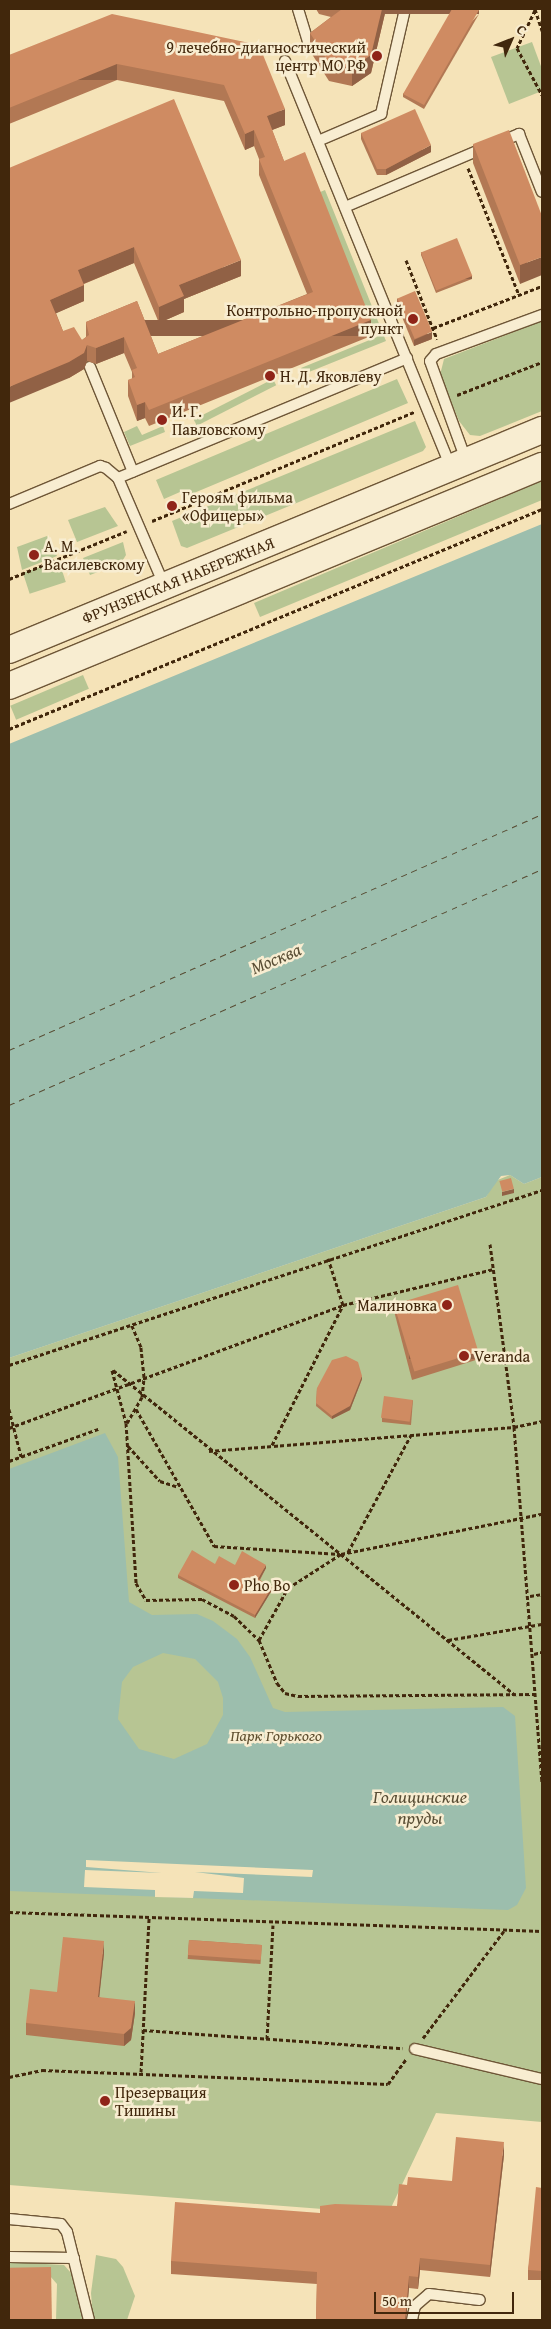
<!DOCTYPE html>
<meta charset="utf-8">
<style>
body{margin:0}
#map{position:relative;width:551px;height:2329px;overflow:hidden;background:#f5e3b8;font-family:"Gentium Book Plus",serif}
div>[style]{position:absolute}
.green>*{inset:0;background:#b7c593;transform-origin:0 0}
.water>*{inset:0;background:#9cbead}
.pier>*{inset:0;background:#f5e3b8}
.ferry>*{height:1px;margin-top:-0.5px;transform-origin:0;background:repeating-linear-gradient(90deg,#584d34 0 6px,transparent 0 11px)}
.path>*{height:3px;margin-top:-1.5px;transform-origin:0;background:repeating-linear-gradient(90deg,#41270c 0 4px,transparent 0 6.5px)}
.roads{filter:drop-shadow(1px 0 #6e5637) drop-shadow(-1px 0 #6e5637) drop-shadow(0 1px #6e5637) drop-shadow(0 -1px #6e5637)}
.service>*{height:10px;margin:-5px;padding:0 5px;transform-origin:5px;border-radius:5px;background:#f8edd1}
.secondary>*{height:26px;margin:-13px;padding:0 13px;transform-origin:13px;border-radius:13px;background:#f8edd1}
.wall>*{inset:0;background:#b27854;transform-origin:0 0}
.shaded-wall>*{inset:0;background:#916145;transform-origin:0 0}
.building>*{inset:0;background:#cf8b62;transform-origin:0 0}
.dots>*{width:14px;height:14px;translate:-50% -50%;box-sizing:border-box;border:2px solid #f8edd1;border-radius:50%}
span{translate:-50% -50%;white-space:nowrap;text-align:center;line-height:1.15;-webkit-text-stroke:5px #f8edd1;paint-order:stroke}
.poi-label{font-size:16px;color:#41270c}
.right{translate:-100% -50%;text-align:right}
.left{translate:0 -50%;text-align:left}
.street-label{font-size:16px;color:#41270c}
.park-label{font-size:16px;color:#5e4e2e;font-style:italic}
.water-label{font-size:18px;color:#584d34;font-style:italic}
.frame{position:absolute;inset:0;border:10px solid #41270c;pointer-events:none}
.north{position:absolute;left:486px;top:15px;width:50px;height:50px;-webkit-text-stroke:4px #f8edd1;paint-order:stroke;rotate:46deg;font-size:14px;font-weight:700;line-height:20px;text-align:center;color:#41270c}
.north::after{content:'';display:block;margin:auto;width:18px;height:22px;background:#41270c;clip-path:polygon(50% 0,100% 100%,50% 72%,0 100%)}
.scale{position:absolute;left:374px;top:2292px;width:140px;height:22px;box-sizing:border-box;border:2px solid #41270c;border-top:0;padding-left:6px;font-size:15px;line-height:18px;white-space:nowrap;color:#41270c;-webkit-text-stroke:4px #f8edd1;paint-order:stroke}
</style>
<div id="map">
<div class="green">
<i style="clip-path:polygon(532px 42px,542px 69px,542px 91px,509px 104px,491px 57px)"></i>
<i style="clip-path:polygon(325px 190px,386px 341px,304px 374px,301px 368px,377px 337px,318px 193px)"></i>
<i style="clip-path:polygon(542px 321px,542px 411px,480px 436px,470px 435px,459px 421px,440px 375px,444px 359px)"></i>
<i style="left:273px;top:379px;width:7px;height:89px;rotate:63deg"></i>
<i style="clip-path:polygon(397px 379px,408px 403px,182px 498px,180px 492px,164px 499px,156px 480px)"></i>
<i style="clip-path:polygon(415px 421px,426px 447px,423px 451px,187px 548px,181px 546px,172px 521px)"></i>
<i style="clip-path:polygon(137px 426px,142px 435px,163px 426px,165px 432px,130px 446px,124px 432px)"></i>
<i style="clip-path:polygon(542px 481px,542px 500px,260px 617px,254px 603px)"></i>
<i style="clip-path:polygon(105px 507px,118px 526px,77px 542px,68px 520px)"></i>
<i style="clip-path:polygon(47px 536px,57px 556px,22px 570px,17px 547px)"></i>
<i style="clip-path:polygon(123px 542px,126px 555px,121px 563px,90px 575px,83px 558px)"></i>
<i style="left:59px;top:561px;width:22px;height:38px;rotate:72deg"></i>
<i style="left:83px;top:675px;width:15px;height:79px;rotate:67deg"></i>
<i style="clip-path:polygon(510px 1175px,524px 1184px,542px 1177px,542px 2122px,436px 2113px,388px 2214px,9px 2185px,9px 1358px,486px 1197px,495px 1181px)"></i>
<i style="clip-path:polygon(96px 2255px,116px 2259px,123px 2267px,135px 2296px,127px 2320px,93px 2320px,91px 2293px)"></i>
<i style="clip-path:polygon(9px 2262px,64px 2265px,78px 2281px,86px 2320px,56px 2320px,57px 2284px,50px 2276px,9px 2276px)"></i>
</div>
<div class="water">
<i style="clip-path:polygon(542px 524px,542px 1177px,524px 1184px,510px 1175px,501px 1176px,486px 1197px,9px 1358px,9px 744px)"></i>
<i style="clip-path:polygon(evenodd,105px 1433px,118px 1457px,129px 1602px,152px 1615px,197px 1614px,213px 1621px,237px 1639px,250px 1657px,273px 1708px,285px 1712px,503px 1707px,515px 1716px,526px 1888px,517px 1905px,508px 1910px,9px 1891px,9px 1469px,105px 1433px,163px 1653px,195px 1659px,218px 1682px,223px 1698px,223px 1715px,207px 1744px,174px 1759px,139px 1749px,118px 1719px,122px 1682px,133px 1667px,163px 1653px)"></i>
</div>
<div class="pier">
<i style="clip-path:polygon(86px 1860px,313px 1870px,312px 1877px,195px 1872px,244px 1878px,243px 1893px,194px 1891px,193px 1898px,155px 1897px,155px 1890px,84px 1887px,85px 1870px,162px 1873px,86px 1867px)"></i>
</div>
<div class="ferry">
<i style="left:9px;top:1050px;width:583px;rotate:-23.88deg"></i>
<i style="left:9px;top:1105px;width:583px;rotate:-23.88deg"></i>
</div>
<div class="path">
<i style="left:535px;top:9px;width:23px;rotate:72deg"></i>
<i style="left:535px;top:10px;width:42px;rotate:115.3deg"></i>
<i style="left:517px;top:48px;width:53px;rotate:62deg"></i>
<i style="left:468px;top:168px;width:137px;rotate:68.1deg"></i>
<i style="left:406px;top:260px;width:85px;rotate:68.6deg"></i>
<i style="left:433px;top:328px;width:117px;rotate:-21.1deg"></i>
<i style="left:457px;top:395px;width:91px;rotate:-21.2deg"></i>
<i style="left:152px;top:521px;width:284px;rotate:-22.6deg"></i>
<i style="left:9px;top:579px;width:127px;rotate:-22.1deg"></i>
<i style="left:9px;top:729px;width:577px;rotate:-22.43deg"></i>
<i style="left:490px;top:1244px;width:185px;rotate:82.5deg"></i>
<i style="left:514px;top:1427px;width:356px;rotate:85.5deg"></i>
<i style="left:9px;top:1365px;width:561px;rotate:-18.18deg"></i>
<i style="left:112px;top:1370px;width:55px;rotate:75.2deg"></i>
<i style="left:126px;top:1423px;width:160px;rotate:86.4deg"></i>
<i style="left:136px;top:1583px;width:20px;rotate:60deg"></i>
<i style="left:146px;top:1600px;width:56px;rotate:-1deg"></i>
<i style="left:202px;top:1599px;width:36px;rotate:28deg"></i>
<i style="left:234px;top:1616px;width:35px;rotate:44deg"></i>
<i style="left:259px;top:1640px;width:47px;rotate:67.3deg"></i>
<i style="left:277px;top:1683px;width:13px;rotate:51deg"></i>
<i style="left:285px;top:1693px;width:13px;rotate:13deg"></i>
<i style="left:298px;top:1696px;width:238px;rotate:-0.5deg"></i>
<i style="left:113px;top:1370px;width:516px;rotate:38.94deg"></i>
<i style="left:9px;top:1409px;width:49px;rotate:75.7deg"></i>
<i style="left:136px;top:1409px;width:158px;rotate:60.3deg"></i>
<i style="left:214px;top:1546px;width:126px;rotate:3.6deg"></i>
<i style="left:127px;top:1423px;width:30px;rotate:-60deg"></i>
<i style="left:142px;top:1397px;width:20px;rotate:-84deg"></i>
<i style="left:144px;top:1377px;width:30px;rotate:-96deg"></i>
<i style="left:141px;top:1347px;width:25px;rotate:-113deg"></i>
<i style="left:9px;top:1428px;width:356px;rotate:-20.2deg"></i>
<i style="left:343px;top:1305px;width:155px;rotate:-13.4deg"></i>
<i style="left:272px;top:1445px;width:157px;rotate:-63.1deg"></i>
<i style="left:343px;top:1305px;width:49px;rotate:-107.7deg"></i>
<i style="left:128px;top:1446px;width:47px;rotate:47.6deg"></i>
<i style="left:160px;top:1481px;width:19px;rotate:18deg"></i>
<i style="left:209px;top:1451px;width:306px;rotate:-4.5deg"></i>
<i style="left:514px;top:1427px;width:29px;rotate:-12deg"></i>
<i style="left:9px;top:1461px;width:95px;rotate:-19.8deg"></i>
<i style="left:348px;top:1552px;width:133px;rotate:-61.7deg"></i>
<i style="left:530px;top:1596px;width:12px;rotate:-9deg"></i>
<i style="left:259px;top:1640px;width:60px;rotate:-60.9deg"></i>
<i style="left:288px;top:1588px;width:63px;rotate:-32.7deg"></i>
<i style="left:341px;top:1554px;width:205px;rotate:-11.3deg"></i>
<i style="left:448px;top:1640px;width:95px;rotate:-9.7deg"></i>
<i style="left:534px;top:1654px;width:8px;rotate:-14deg"></i>
<i style="left:9px;top:1912px;width:533px;rotate:2.04deg"></i>
<i style="left:143px;top:2030px;width:260px;rotate:4deg"></i>
<i style="left:423px;top:2038px;width:134px;rotate:-52.9deg"></i>
<i style="left:267px;top:2039px;width:114px;rotate:-87deg"></i>
<i style="left:141px;top:2072px;width:154px;rotate:-87deg"></i>
<i style="left:9px;top:2077px;width:34px;rotate:-12deg"></i>
<i style="left:42px;top:2070px;width:346px;rotate:2.3deg"></i>
<i style="left:388px;top:2084px;width:32px;rotate:-54deg"></i>
</div>
<div class="roads">
<div class="service">
<i style="left:298px;top:9px;width:37px;rotate:73deg"></i>
<i style="left:285px;top:61px;width:439px;rotate:67.8deg"></i>
<i style="left:318px;top:141px;width:69px;rotate:-23.2deg"></i>
<i style="left:381px;top:114px;width:108px;rotate:-77.1deg"></i>
<i style="left:500px;top:142px;width:21px;rotate:-23deg"></i>
<i style="left:519px;top:134px;width:62px;rotate:68.4deg"></i>
<i style="left:345px;top:207px;width:151px;rotate:-23deg"></i>
<i style="left:90px;top:367px;width:113px;rotate:67.7deg"></i>
<i style="left:466px;top:460px;width:105px;rotate:-110deg"></i>
<i style="left:430px;top:361px;width:9px;rotate:-49deg"></i>
<i style="left:436px;top:354px;width:113px;rotate:-20.2deg"></i>
<i style="left:118px;top:478px;width:313px;rotate:-22.5deg"></i>
<i style="left:9px;top:504px;width:99px;rotate:-22.7deg"></i>
<i style="left:100px;top:466px;width:6px;rotate:18deg"></i>
<i style="left:106px;top:468px;width:16px;rotate:40deg"></i>
<i style="left:118px;top:478px;width:116px;rotate:66.7deg"></i>
<i style="left:415px;top:2049px;width:130px;rotate:13.3deg"></i>
<i style="left:9px;top:2219px;width:52px;rotate:5.5deg"></i>
<i style="left:61px;top:2224px;width:10px;rotate:53deg"></i>
<i style="left:67px;top:2232px;width:91px;rotate:76deg"></i>
<i style="left:9px;top:2257px;width:65px;rotate:0.9deg"></i>
<i style="left:412px;top:2320px;width:14px;rotate:-78deg"></i>
<i style="left:415px;top:2306px;width:18px;rotate:-41deg"></i>
<i style="left:429px;top:2294px;width:51px;rotate:6.7deg"></i>
</div>
<div class="secondary">
<i style="left:9px;top:650px;width:577px;rotate:-22.43deg"></i>
<i style="left:9px;top:686px;width:577px;rotate:-22.43deg"></i>
</div>
</div>
<div class="wall">
<i style="clip-path:polygon(316px 9px,386px 9px,371px 73px,352px 86px,329px 81px,310px 51px,310px 33px,331px 17px,319px 14px)"></i>
<i style="clip-path:polygon(479px 14px,424px 109px,403px 97px,403px 94px)"></i>
<i style="clip-path:polygon(259px 45px,285px 125px,272px 130px,284px 161px,371px 336px,149px 426px,145px 418px,137px 421px,128px 396px,128px 380px,132px 379px,132px 372px,124px 353px,96px 364px,87px 361px,84px 369px,69px 378px,9px 168px,241px 276px,184px 299px,184px 312px,159px 323px,134px 263px,84px 284px,84px 301px,56px 313px,63px 331px,82px 340px,86px 337px,86px 322px,137px 301px,158px 354px,307px 294px,259px 175px,259px 159px,254px 146px,245px 150px,224px 101px,117px 80px,9px 124px,9px 55px)"></i>
<i style="clip-path:polygon(361px 133px,431px 152px,386px 175px,377px 175px,361px 139px)"></i>
<i style="clip-path:polygon(473px 144px,542px 216px,520px 284px,473px 163px)"></i>
<i style="clip-path:polygon(421px 252px,472px 279px,436px 293px,421px 255px)"></i>
<i style="clip-path:polygon(397px 298px,432px 339px,414px 346px,397px 305px)"></i>
<i style="clip-path:polygon(394px 1305px,479px 1359px,412px 1380px,394px 1311px)"></i>
<i style="clip-path:polygon(362px 1379px,350px 1410px,332px 1419px,316px 1406px,317px 1388px)"></i>
<i style="clip-path:polygon(413px 1400px,411px 1425px,382px 1422px,382px 1418px)"></i>
<i style="clip-path:polygon(215px 1564px,266px 1568px,260px 1580px,272px 1590px,255px 1618px,178px 1578px,178px 1575px)"></i>
<i style="left:189px;top:1940px;width:73px;height:19px;rotate:4deg"></i>
<i style="clip-path:polygon(104px 1953px,99px 1997px,135px 2013px,131px 2040px,124px 2046px,26px 2035px,26px 2023px,57px 1992px)"></i>
<i style="clip-path:polygon(504px 2155px,490px 2277px,420px 2270px,418px 2289px,409px 2288px,406px 2320px,316px 2320px,317px 2284px,171px 2274px,171px 2261px,320px 2213px,397px 2206px,407px 2185px,452px 2181px)"></i>
<i style="clip-path:polygon(542px 2188px,542px 2280px,528px 2280px,528px 2270px)"></i>
</div>
<div class="shaded-wall">
<i style="clip-path:polygon(382px 9px,386px 9px,371px 73px,352px 86px,352px 68px)"></i>
<i style="left:479px;top:10px;width:4px;height:110px;rotate:90deg"></i>
<i style="left:117px;top:64px;width:16px;height:117px;rotate:90deg"></i>
<i style="clip-path:polygon(285px 109px,285px 125px,267px 132px,267px 116px)"></i>
<i style="clip-path:polygon(254px 130px,254px 146px,245px 150px,245px 134px)"></i>
<i style="clip-path:polygon(431px 145px,431px 152px,386px 175px,386px 169px)"></i>
<i style="clip-path:polygon(134px 247px,134px 263px,78px 286px,78px 270px)"></i>
<i style="clip-path:polygon(542px 257px,542px 275px,520px 284px,520px 265px)"></i>
<i style="clip-path:polygon(241px 260px,241px 276px,184px 299px,184px 312px,159px 323px,159px 307px,179px 285px)"></i>
<i style="left:472px;top:276px;width:3px;height:39px;rotate:90deg"></i>
<i style="clip-path:polygon(84px 285px,84px 301px,50px 316px,50px 300px)"></i>
<i style="left:371px;top:320px;width:16px;height:240px;rotate:90deg"></i>
<i style="clip-path:polygon(432px 332px,432px 339px,414px 346px,414px 340px)"></i>
<i style="clip-path:polygon(124px 337px,124px 353px,96px 364px,96px 348px)"></i>
<i style="clip-path:polygon(87px 345px,87px 361px,84px 369px,69px 378px,9px 403px,9px 387px)"></i>
<i style="clip-path:polygon(145px 402px,145px 418px,137px 421px,137px 405px)"></i>
<i style="clip-path:polygon(514px 1189px,514px 1193px,502px 1196px,502px 1192px)"></i>
<i style="left:479px;top:1352px;width:7px;height:70px;rotate:90deg"></i>
<i style="clip-path:polygon(362px 1376px,362px 1379px,350px 1410px,332px 1419px,332px 1416px)"></i>
<i style="clip-path:polygon(266px 1565px,266px 1568px,258px 1582px,258px 1579px)"></i>
<i style="clip-path:polygon(272px 1587px,272px 1590px,255px 1618px,255px 1615px)"></i>
<i style="clip-path:polygon(104px 1941px,104px 1953px,98px 2009px,98px 1997px)"></i>
<i style="clip-path:polygon(135px 2001px,135px 2013px,131px 2040px,124px 2046px,124px 2034px)"></i>
<i style="clip-path:polygon(504px 2142px,504px 2155px,490px 2277px,490px 2265px)"></i>
<i style="clip-path:polygon(420px 2258px,420px 2270px,418px 2289px,418px 2277px)"></i>
<i style="clip-path:polygon(409px 2276px,409px 2288px,406px 2320px,405px 2320px)"></i>
</div>
<div class="building">
<i style="clip-path:polygon(342px 9px,382px 9px,371px 55px,352px 68px,329px 63px,310px 33px)"></i>
<i style="clip-path:polygon(452px 9px,476px 9px,479px 10px,424px 105px,403px 94px)"></i>
<i style="clip-path:polygon(112px 14px,259px 45px,285px 109px,267px 116px,284px 161px,305px 152px,371px 320px,149px 410px,145px 402px,137px 405px,128px 380px,135px 377px,132px 370px,137px 368px,124px 337px,96px 348px,87px 345px,84px 353px,69px 362px,9px 387px,9px 168px,174px 99px,241px 260px,179px 285px,184px 296px,159px 307px,134px 247px,78px 270px,84px 285px,50px 300px,63px 331px,74px 327px,82px 340px,89px 335px,86px 322px,137px 301px,158px 354px,313px 292px,259px 159px,265px 157px,254px 130px,245px 134px,224px 85px,117px 64px,9px 108px,9px 55px)"></i>
<i style="clip-path:polygon(415px 109px,431px 145px,386px 169px,377px 169px,361px 133px)"></i>
<i style="clip-path:polygon(509px 130px,542px 216px,542px 257px,520px 265px,473px 144px)"></i>
<i style="left:457px;top:238px;width:41px;height:39px;rotate:68deg"></i>
<i style="left:415px;top:291px;width:44px;height:19px;rotate:67deg"></i>
<i style="left:511px;top:1178px;width:11px;height:12px;rotate:75deg"></i>
<i style="left:458px;top:1285px;width:70px;height:67px;rotate:73deg"></i>
<i style="clip-path:polygon(346px 1356px,358px 1362px,362px 1376px,350px 1406px,332px 1416px,316px 1403px,317px 1388px,332px 1360px)"></i>
<i style="left:384px;top:1396px;width:29px;height:22px;rotate:8deg"></i>
<i style="clip-path:polygon(192px 1550px,215px 1564px,219px 1556px,235px 1565px,242px 1551px,266px 1565px,258px 1579px,272px 1587px,255px 1615px,178px 1575px)"></i>
<i style="clip-path:polygon(63px 1937px,104px 1941px,98px 1997px,135px 2001px,131px 2028px,124px 2034px,26px 2023px,30px 1989px,57px 1992px)"></i>
<i style="left:189px;top:1940px;width:73px;height:15px;rotate:4deg"></i>
<i style="clip-path:polygon(456px 2137px,504px 2142px,490px 2265px,420px 2258px,418px 2277px,409px 2276px,405px 2320px,316px 2320px,317px 2272px,171px 2261px,175px 2202px,320px 2213px,320px 2206px,335px 2204px,397px 2206px,399px 2184px,407px 2185px,408px 2177px,452px 2181px)"></i>
<i style="clip-path:polygon(536px 2187px,542px 2188px,542px 2271px,528px 2270px)"></i>
<i style="left:51px;top:2267px;width:53px;height:42px;rotate:89deg"></i>
</div>
<div class="dots">
<i style="left:377px;top:56px;background:#8f2418"></i>
<i style="left:413px;top:319px;background:#8f2418"></i>
<i style="left:270px;top:376px;background:#8f2418"></i>
<i style="left:162px;top:420px;background:#8f2418"></i>
<i style="left:172px;top:506px;background:#8f2418"></i>
<i style="left:34px;top:555px;background:#8f2418"></i>
<i style="left:447px;top:1305px;background:#8f2418"></i>
<i style="left:464px;top:1356px;background:#8f2418"></i>
<i style="left:234px;top:1585px;background:#8f2418"></i>
<i style="left:105px;top:2101px;background:#8f2418"></i>
</div>
<div class="poi-label">
<span class="right" style="left:366px;top:56px">9 лечебно-диагностический<br>центр МО РФ</span>
<span class="right" style="left:403px;top:319px">Контрольно-пропускной<br>пункт</span>
<span class="left" style="left:280px;top:376px">Н. Д. Яковлеву</span>
<span class="left" style="left:172px;top:420px">И. Г.<br>Павловскому</span>
<span class="left" style="left:182px;top:506px">Героям фильма<br>«Офицеры»</span>
<span class="left" style="left:44px;top:555px">А. М.<br>Василевскому</span>
<span class="right" style="left:437px;top:1305px">Малиновка</span>
<span class="left" style="left:474px;top:1356px">Veranda</span>
<span class="left" style="left:244px;top:1585px">Pho Bo</span>
<span class="left" style="left:115px;top:2101px">Презервация<br>Тишины</span>
</div>
<div class="street-label">
<span style="left:178px;top:580px;rotate:-22deg">ФРУНЗЕНСКАЯ НАБЕРЕЖНАЯ</span>
</div>
<div class="park-label">
<span style="left:276px;top:1735px">Парк Горького</span>
</div>
<div class="water-label">
<span style="left:276px;top:959px;rotate:-23deg">Москва</span>
<span style="left:420px;top:1808px">Голицинские<br>пруды</span>
</div>
<div class="frame"></div>
<div class="north">С</div>
<div class="scale">50 m</div>
</div>
